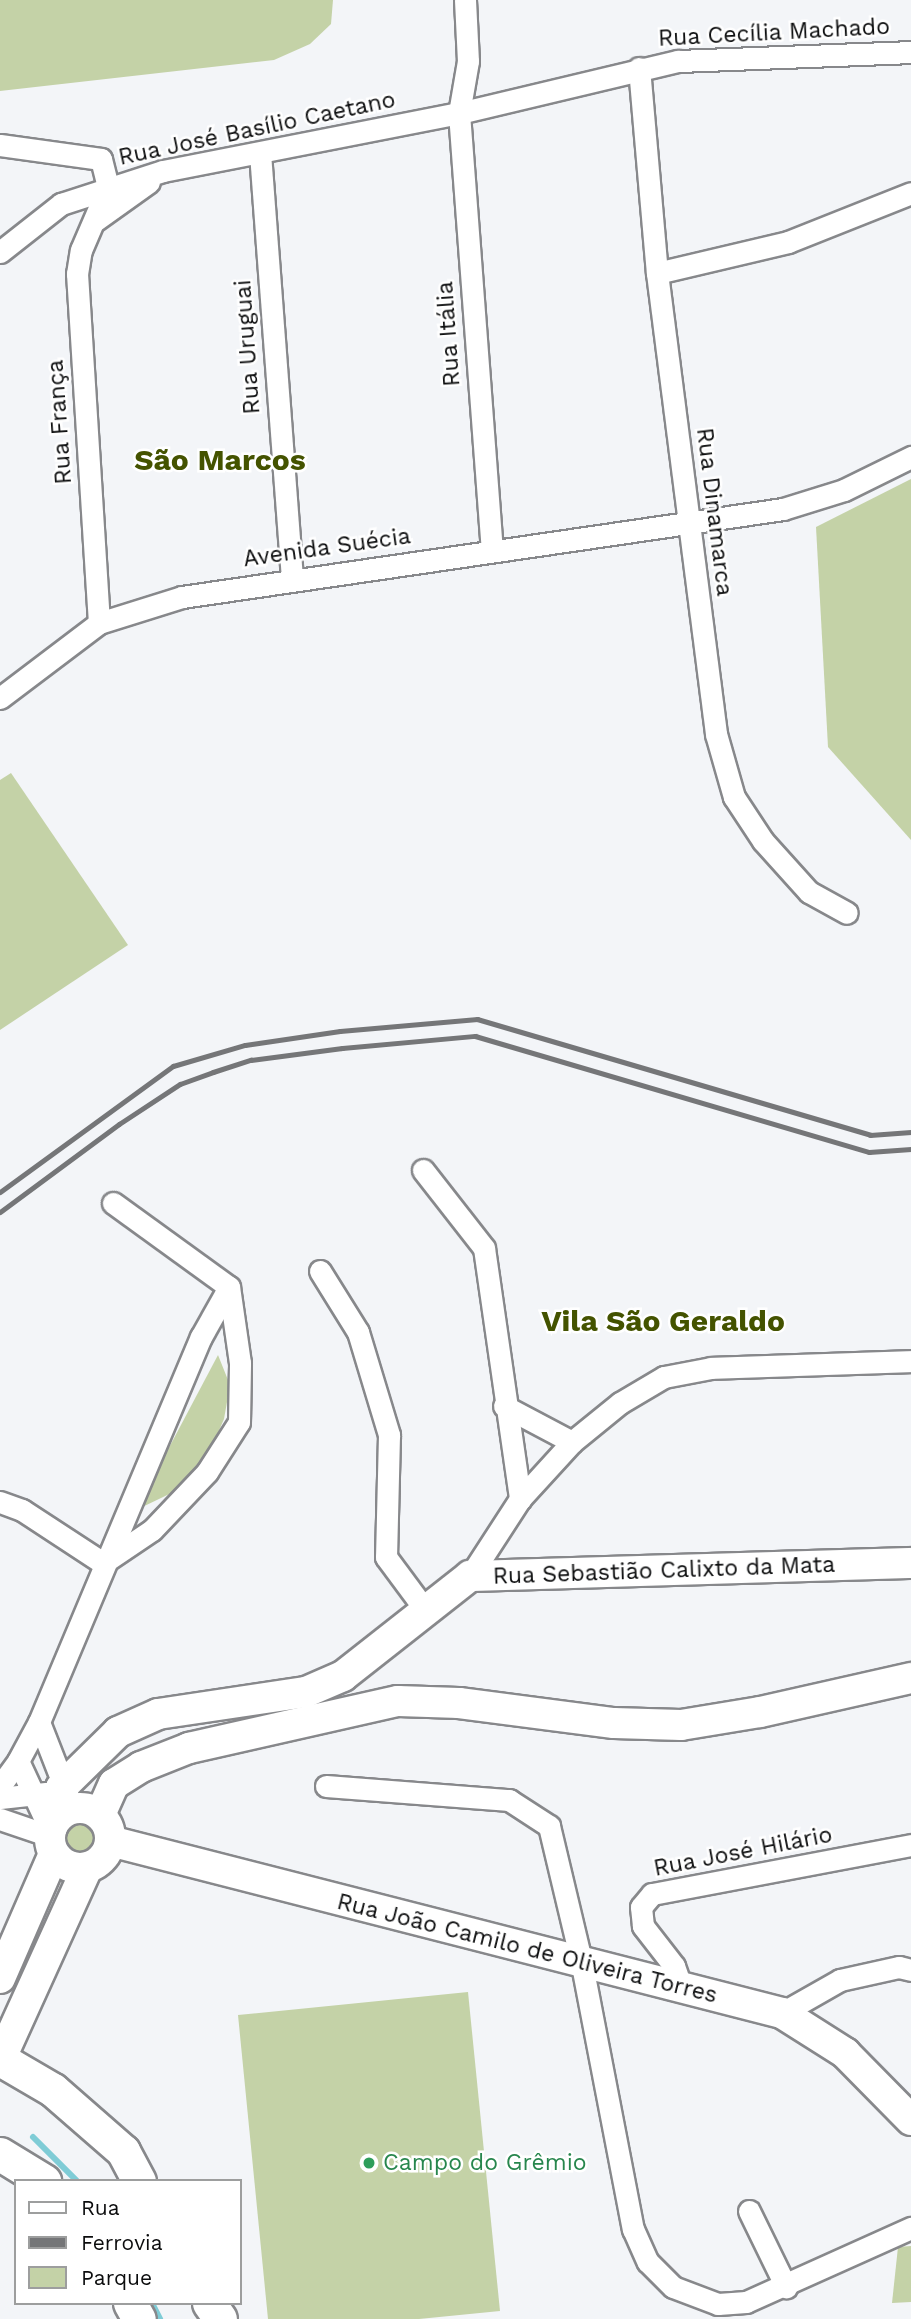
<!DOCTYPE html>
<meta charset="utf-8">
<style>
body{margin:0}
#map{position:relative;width:911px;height:2319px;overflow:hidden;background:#f3f5f8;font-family:"Work Sans",sans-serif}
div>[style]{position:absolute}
.green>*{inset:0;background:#c4d2a7}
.round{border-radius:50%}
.stream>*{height:6px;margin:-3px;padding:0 3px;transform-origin:3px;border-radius:3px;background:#7fccd6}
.roads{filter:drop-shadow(2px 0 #87888b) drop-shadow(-2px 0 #87888b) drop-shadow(0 2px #87888b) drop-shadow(0 -2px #87888b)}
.street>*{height:21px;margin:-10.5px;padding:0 10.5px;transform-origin:10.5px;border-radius:10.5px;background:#fff}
.secondary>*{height:30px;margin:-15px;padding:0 15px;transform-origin:15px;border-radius:15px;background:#fff}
.secondary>.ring{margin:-15px;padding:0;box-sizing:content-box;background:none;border:30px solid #fff;border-radius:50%}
.primary>*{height:33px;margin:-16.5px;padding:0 16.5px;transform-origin:16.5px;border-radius:16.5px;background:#fff}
.rail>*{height:5px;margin:-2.5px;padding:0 2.5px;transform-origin:2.5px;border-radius:2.5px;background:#757678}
.dots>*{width:19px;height:19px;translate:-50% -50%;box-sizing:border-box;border:4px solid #fff;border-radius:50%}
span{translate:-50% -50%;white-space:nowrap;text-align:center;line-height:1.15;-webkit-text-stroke:5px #fff;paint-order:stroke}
.street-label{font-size:23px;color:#0b0c0d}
.leisure-label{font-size:23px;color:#27864d}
.left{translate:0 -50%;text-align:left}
.district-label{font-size:30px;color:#445300;font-weight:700}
.legend{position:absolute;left:14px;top:2179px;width:228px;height:126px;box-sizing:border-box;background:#fff;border:2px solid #9d9e9e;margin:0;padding:9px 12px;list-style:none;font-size:21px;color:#0b0c0d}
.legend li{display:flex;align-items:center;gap:14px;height:35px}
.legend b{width:35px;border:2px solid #9d9e9e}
</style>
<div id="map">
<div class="green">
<i style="clip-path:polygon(0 0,333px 0,331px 24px,310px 44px,274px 60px,0 91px)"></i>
<i style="clip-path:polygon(911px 479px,911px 840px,828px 747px,816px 527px)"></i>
<i style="clip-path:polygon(11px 773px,128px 945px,0 1030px,0 780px)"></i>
<i style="clip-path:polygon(218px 1355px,230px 1385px,224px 1419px,208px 1456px,184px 1487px,136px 1510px)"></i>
<i class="round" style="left:59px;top:1816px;width:44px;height:44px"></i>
<i style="clip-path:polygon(468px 1992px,500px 2311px,419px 2319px,268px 2319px,238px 2015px)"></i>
<i style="clip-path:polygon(911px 2246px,911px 2302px,892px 2303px,898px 2247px)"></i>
</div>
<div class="stream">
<i style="left:33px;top:2137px;width:62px;rotate:45deg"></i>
<i style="left:152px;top:2303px;width:18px;rotate:63deg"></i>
</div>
<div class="roads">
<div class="street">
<i style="left:465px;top:0;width:61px;rotate:87.2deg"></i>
<i style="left:468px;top:61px;width:53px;rotate:99.8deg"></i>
<i style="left:459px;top:113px;width:439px;rotate:85.7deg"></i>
<i style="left:639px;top:68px;width:206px;rotate:85deg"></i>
<i style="left:657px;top:273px;width:465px;rotate:82.7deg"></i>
<i style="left:716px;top:734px;width:66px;rotate:74.1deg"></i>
<i style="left:734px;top:797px;width:53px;rotate:56.6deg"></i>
<i style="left:763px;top:841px;width:69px;rotate:48deg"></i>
<i style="left:809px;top:892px;width:43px;rotate:28.9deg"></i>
<i style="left:0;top:145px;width:102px;rotate:7.9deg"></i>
<i style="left:101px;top:159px;width:29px;rotate:76deg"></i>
<i style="left:260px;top:153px;width:426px;rotate:85.7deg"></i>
<i style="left:96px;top:220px;width:65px;rotate:-35.6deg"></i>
<i style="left:0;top:252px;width:78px;rotate:-38.2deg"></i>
<i style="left:61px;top:204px;width:107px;rotate:-17.9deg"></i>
<i style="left:163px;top:171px;width:302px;rotate:-11.1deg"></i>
<i style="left:459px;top:113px;width:225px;rotate:-13.4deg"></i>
<i style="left:678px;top:61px;width:233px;rotate:-2.2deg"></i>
<i style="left:657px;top:273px;width:135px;rotate:-13.3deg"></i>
<i style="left:788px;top:242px;width:132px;rotate:-21.7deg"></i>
<i style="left:99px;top:623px;width:350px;rotate:-93.6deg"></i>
<i style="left:77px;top:274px;width:24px;rotate:-81deg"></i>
<i style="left:81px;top:250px;width:69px;rotate:-66.8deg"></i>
<i style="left:0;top:698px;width:124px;rotate:-37.1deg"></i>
<i style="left:99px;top:623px;width:87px;rotate:-17.4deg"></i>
<i style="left:182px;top:597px;width:607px;rotate:-8.33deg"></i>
<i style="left:783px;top:509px;width:64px;rotate:-17.3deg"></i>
<i style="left:844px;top:490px;width:75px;rotate:-26.2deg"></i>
<i style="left:423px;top:1170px;width:99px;rotate:52deg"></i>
<i style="left:484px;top:1248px;width:254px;rotate:81.8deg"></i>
<i style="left:113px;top:1203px;width:143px;rotate:35.9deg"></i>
<i style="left:320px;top:1271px;width:72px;rotate:58.1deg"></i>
<i style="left:358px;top:1332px;width:108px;rotate:73.2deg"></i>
<i style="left:389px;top:1435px;width:122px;rotate:91.4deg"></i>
<i style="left:386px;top:1557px;width:67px;rotate:53.5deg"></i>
<i style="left:504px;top:1406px;width:77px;rotate:27.9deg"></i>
<i style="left:0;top:1502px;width:23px;rotate:20deg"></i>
<i style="left:22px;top:1510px;width:97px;rotate:33.2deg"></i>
<i style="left:103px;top:1563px;width:59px;rotate:-34deg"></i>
<i style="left:152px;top:1530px;width:80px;rotate:-46.5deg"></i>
<i style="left:207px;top:1472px;width:59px;rotate:-57.4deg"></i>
<i style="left:239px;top:1422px;width:59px;rotate:-89deg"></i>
<i style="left:240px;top:1363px;width:77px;rotate:-98.2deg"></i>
<i style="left:470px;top:1576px;width:92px;rotate:-57deg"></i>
<i style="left:520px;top:1499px;width:77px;rotate:-47.6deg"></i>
<i style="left:572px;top:1442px;width:62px;rotate:-39.1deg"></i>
<i style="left:620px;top:1403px;width:51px;rotate:-30.6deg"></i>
<i style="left:664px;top:1377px;width:48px;rotate:-10.8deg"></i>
<i style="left:711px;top:1368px;width:200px;rotate:-2deg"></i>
<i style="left:39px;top:1722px;width:93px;rotate:68.7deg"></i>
<i style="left:0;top:1786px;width:31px;rotate:-54deg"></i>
<i style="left:326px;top:1786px;width:184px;rotate:4.4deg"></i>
<i style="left:509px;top:1800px;width:48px;rotate:33deg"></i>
<i style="left:549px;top:1826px;width:143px;rotate:76.6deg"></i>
<i style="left:582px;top:1965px;width:269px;rotate:79.1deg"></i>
<i style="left:633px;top:2229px;width:36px;rotate:66deg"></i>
<i style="left:648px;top:2262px;width:35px;rotate:45deg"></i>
<i style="left:673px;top:2287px;width:48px;rotate:20.7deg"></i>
<i style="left:718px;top:2304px;width:28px;rotate:-4deg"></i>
<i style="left:746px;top:2302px;width:181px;rotate:-24.2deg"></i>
<i style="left:0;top:1798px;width:46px;rotate:-6.2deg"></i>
<i style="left:0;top:1819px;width:53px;rotate:18.8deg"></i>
<i style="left:51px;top:1832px;width:78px;rotate:-114.9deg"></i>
<i style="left:18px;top:1761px;width:44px;rotate:-61.7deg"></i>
<i style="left:39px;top:1722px;width:418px;rotate:-67.2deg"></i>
<i style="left:201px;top:1337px;width:57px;rotate:-60.8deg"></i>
<i style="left:682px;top:1989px;width:24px;rotate:-109deg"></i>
<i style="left:674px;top:1966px;width:51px;rotate:-127.8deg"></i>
<i style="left:643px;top:1926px;width:19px;rotate:-96deg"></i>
<i style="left:641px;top:1907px;width:17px;rotate:-50deg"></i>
<i style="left:652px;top:1894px;width:264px;rotate:-10.7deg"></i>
<i style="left:782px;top:2013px;width:67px;rotate:-29.6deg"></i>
<i style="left:840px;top:1980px;width:60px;rotate:-12.4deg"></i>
<i style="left:899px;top:1967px;width:12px;rotate:14deg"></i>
<i style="left:749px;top:2211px;width:85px;rotate:64deg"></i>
</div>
<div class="secondary">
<i class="ring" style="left:50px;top:1808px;width:30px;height:30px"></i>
<i style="left:100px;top:1815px;width:34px;rotate:-66deg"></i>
<i style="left:114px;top:1784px;width:32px;rotate:-32deg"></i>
<i style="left:141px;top:1767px;width:52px;rotate:-21.6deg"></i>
<i style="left:189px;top:1748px;width:214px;rotate:-12.7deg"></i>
<i style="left:398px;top:1701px;width:61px;rotate:1.9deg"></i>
<i style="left:459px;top:1703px;width:156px;rotate:7.4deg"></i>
<i style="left:614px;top:1723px;width:67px;rotate:1.7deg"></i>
<i style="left:681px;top:1725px;width:80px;rotate:-9.3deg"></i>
<i style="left:760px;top:1712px;width:155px;rotate:-12.7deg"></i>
<i style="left:52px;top:1827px;width:40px;rotate:-77deg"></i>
<i style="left:61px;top:1788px;width:80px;rotate:-44.5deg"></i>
<i style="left:118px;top:1732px;width:44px;rotate:-24.2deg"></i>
<i style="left:158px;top:1714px;width:150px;rotate:-8.5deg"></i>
<i style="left:306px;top:1692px;width:40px;rotate:-23.4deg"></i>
<i style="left:343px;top:1676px;width:162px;rotate:-38.2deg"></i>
<i style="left:470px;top:1576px;width:441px;rotate:-1.7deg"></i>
<i style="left:110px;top:1841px;width:694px;rotate:14.36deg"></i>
<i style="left:782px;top:2013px;width:75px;rotate:32.4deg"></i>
<i style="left:845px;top:2053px;width:94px;rotate:45.4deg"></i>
<i style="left:0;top:1978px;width:135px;rotate:-66.5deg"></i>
<i style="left:0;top:2060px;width:211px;rotate:-65.6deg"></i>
</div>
<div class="primary">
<i style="left:0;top:2059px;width:61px;rotate:30.3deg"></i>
<i style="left:53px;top:2090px;width:93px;rotate:41.1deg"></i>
<i style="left:123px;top:2151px;width:34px;rotate:62deg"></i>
<i style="left:0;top:2154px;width:52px;rotate:31.5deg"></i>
<i style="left:130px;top:2303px;width:18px;rotate:61deg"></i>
<i style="left:209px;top:2303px;width:19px;rotate:55deg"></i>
</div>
</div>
<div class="rail">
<i style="left:0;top:1192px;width:214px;rotate:-36.1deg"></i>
<i style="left:173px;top:1066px;width:75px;rotate:-16.3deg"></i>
<i style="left:245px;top:1045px;width:96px;rotate:-8.4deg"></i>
<i style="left:340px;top:1031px;width:138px;rotate:-5deg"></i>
<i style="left:477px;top:1019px;width:410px;rotate:16.4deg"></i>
<i style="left:870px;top:1135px;width:41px;rotate:-4.2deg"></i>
<i style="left:0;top:1212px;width:148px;rotate:-36.5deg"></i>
<i style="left:119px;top:1124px;width:73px;rotate:-33.3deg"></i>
<i style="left:180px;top:1084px;width:35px;rotate:-20deg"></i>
<i style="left:213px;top:1072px;width:40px;rotate:-18deg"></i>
<i style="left:251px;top:1060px;width:92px;rotate:-7.5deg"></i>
<i style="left:342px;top:1048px;width:134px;rotate:-5.2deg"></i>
<i style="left:475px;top:1036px;width:411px;rotate:16.4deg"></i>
<i style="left:869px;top:1152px;width:42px;rotate:-4.1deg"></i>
</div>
<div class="dots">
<i style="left:369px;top:2163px;background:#2e9e5b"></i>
</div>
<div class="street-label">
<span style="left:774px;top:33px;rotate:-3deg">Rua Cecília Machado</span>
<span style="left:257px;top:129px;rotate:-12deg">Rua José Basílio Caetano</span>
<span style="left:449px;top:334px;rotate:-94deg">Rua Itália</span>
<span style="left:248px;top:347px;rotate:-94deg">Rua Uruguai</span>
<span style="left:60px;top:422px;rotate:-94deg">Rua França</span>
<span style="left:714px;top:512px;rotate:83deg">Rua Dinamarca</span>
<span style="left:327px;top:548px;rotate:-8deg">Avenida Suécia</span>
<span style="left:664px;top:1571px;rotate:-2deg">Rua Sebastião Calixto da Mata</span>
<span style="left:743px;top:1852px;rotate:-11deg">Rua José Hilário</span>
<span style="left:527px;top:1949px;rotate:14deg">Rua João Camilo de Oliveira Torres</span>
</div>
<div class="leisure-label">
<span class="left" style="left:383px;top:2163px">Campo do Grêmio</span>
</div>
<div class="district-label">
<span style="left:220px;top:460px">São Marcos</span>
<span style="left:663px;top:1321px">Vila São Geraldo</span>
</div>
<ul class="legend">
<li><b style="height:9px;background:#fff"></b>Rua</li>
<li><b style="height:9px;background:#757678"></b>Ferrovia</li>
<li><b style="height:19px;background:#c4d2a7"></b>Parque</li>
</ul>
</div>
